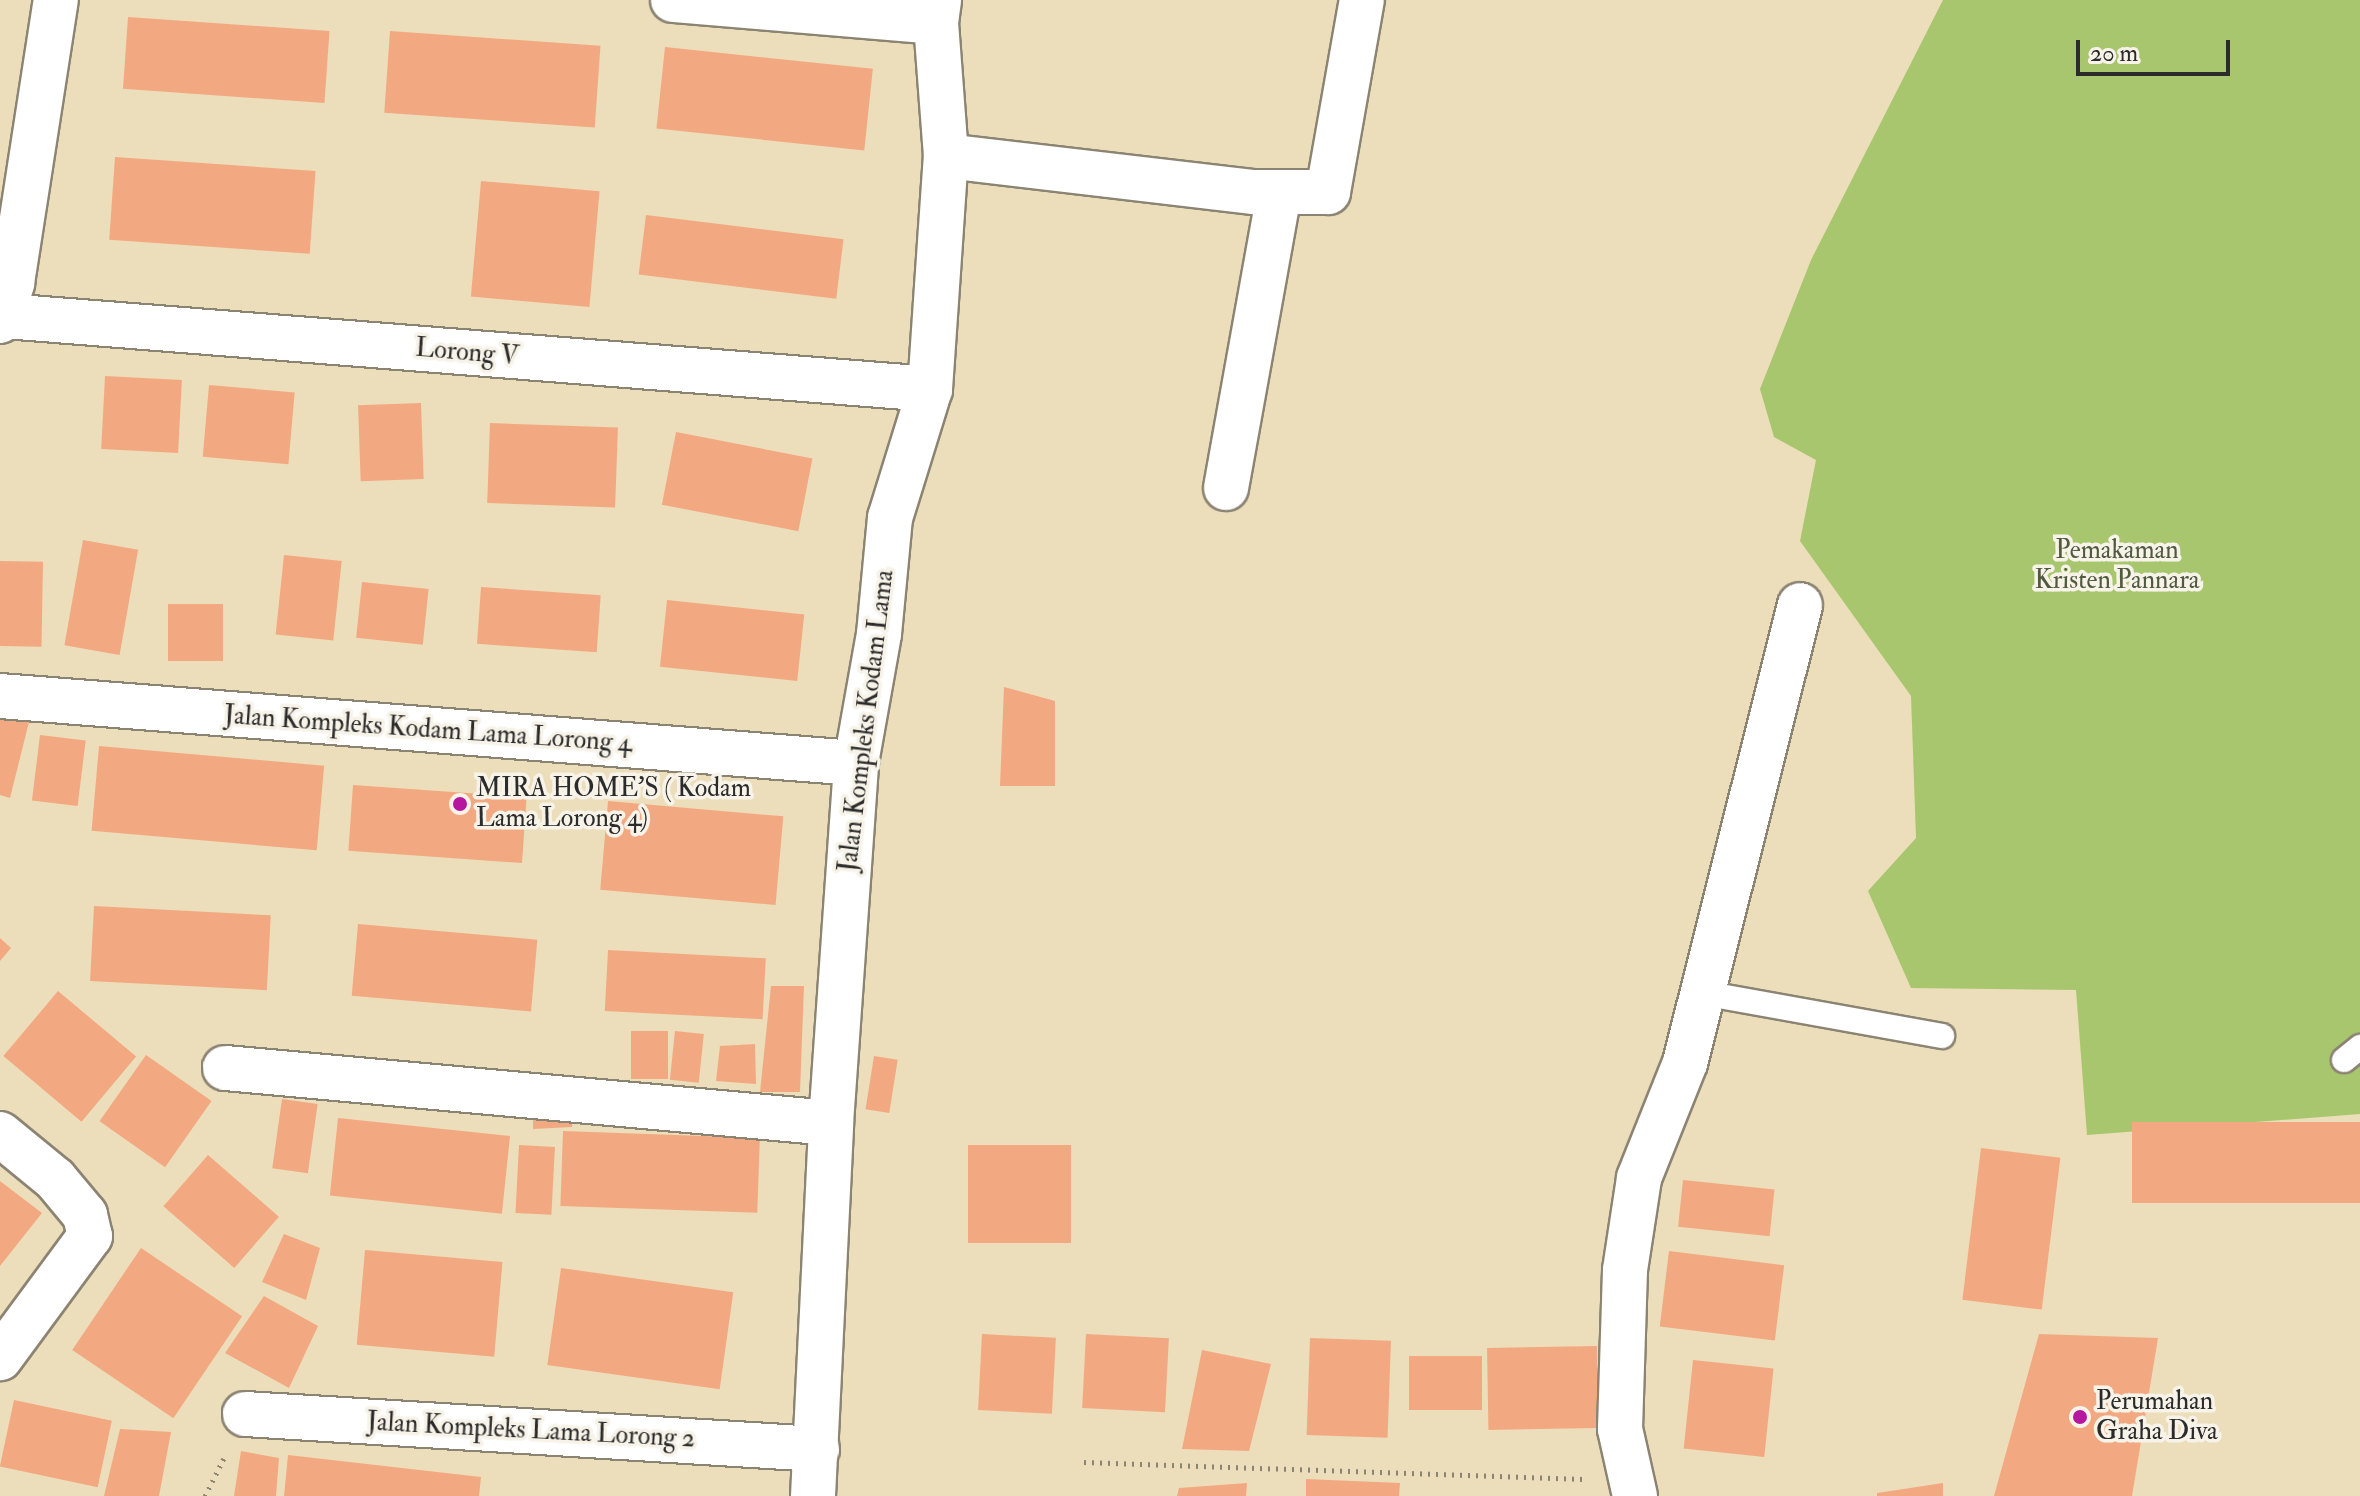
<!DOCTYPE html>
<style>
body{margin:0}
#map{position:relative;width:2360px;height:1496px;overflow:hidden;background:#ecdebb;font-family:"IM FELL Double Pica",serif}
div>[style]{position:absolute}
.green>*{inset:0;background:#a8c66e}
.building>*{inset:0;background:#f2a982;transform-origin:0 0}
.path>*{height:5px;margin-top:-2.5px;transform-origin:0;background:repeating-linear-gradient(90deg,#8c8473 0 2px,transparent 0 8px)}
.roads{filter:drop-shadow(2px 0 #8c8473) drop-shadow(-2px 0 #8c8473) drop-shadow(0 2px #8c8473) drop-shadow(0 -2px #8c8473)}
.lane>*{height:24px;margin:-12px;padding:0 12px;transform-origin:12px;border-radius:12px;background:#fff}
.street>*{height:44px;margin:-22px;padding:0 22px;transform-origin:22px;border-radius:22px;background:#fff}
.dots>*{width:22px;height:22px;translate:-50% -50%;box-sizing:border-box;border:4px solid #f7f3e8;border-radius:50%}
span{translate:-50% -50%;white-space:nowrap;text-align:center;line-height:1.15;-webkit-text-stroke:7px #f7f3e8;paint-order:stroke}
.street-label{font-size:26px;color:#2b2b2b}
.park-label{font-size:26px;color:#505a3f}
.poi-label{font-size:26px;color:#2b2b2b}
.left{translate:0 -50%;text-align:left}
.scale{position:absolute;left:2076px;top:40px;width:154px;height:36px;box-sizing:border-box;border:4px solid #2b2b2b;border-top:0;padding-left:10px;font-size:24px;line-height:28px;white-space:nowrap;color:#2b2b2b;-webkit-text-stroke:6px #f7f3e8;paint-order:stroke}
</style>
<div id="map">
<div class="green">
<i style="clip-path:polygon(1943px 0,2360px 0,2360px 1114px,2087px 1135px,2076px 990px,1911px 988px,1868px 891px,1916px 838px,1911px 696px,1800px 541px,1816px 460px,1774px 437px,1760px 389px,1811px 260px)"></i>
</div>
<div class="building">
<i style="left:128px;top:17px;width:202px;height:72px;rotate:4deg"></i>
<i style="left:390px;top:31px;width:211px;height:82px;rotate:4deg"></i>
<i style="left:665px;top:47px;width:209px;height:82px;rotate:6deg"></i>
<i style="left:115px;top:157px;width:201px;height:83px;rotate:4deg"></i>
<i style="left:481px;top:181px;width:119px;height:116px;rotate:5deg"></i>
<i style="left:646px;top:215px;width:199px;height:60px;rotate:7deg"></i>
<i style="left:105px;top:376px;width:77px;height:73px;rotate:3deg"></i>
<i style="left:209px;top:385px;width:86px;height:72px;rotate:5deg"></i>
<i style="left:421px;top:403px;width:76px;height:63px;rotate:88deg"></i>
<i style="left:490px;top:423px;width:128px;height:80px;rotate:2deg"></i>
<i style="left:676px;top:432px;width:139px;height:74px;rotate:11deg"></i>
<i style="left:83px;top:540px;width:56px;height:107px;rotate:10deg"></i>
<i style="left:284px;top:555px;width:58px;height:80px;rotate:6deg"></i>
<i style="left:0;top:561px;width:43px;height:85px;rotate:1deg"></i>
<i style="left:362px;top:582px;width:67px;height:56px;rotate:6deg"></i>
<i style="left:481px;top:587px;width:120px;height:57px;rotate:4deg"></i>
<i style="left:667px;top:600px;width:138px;height:67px;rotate:6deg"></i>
<i style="left:168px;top:604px;width:55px;height:57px"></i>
<i style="clip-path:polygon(1004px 687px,1055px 701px,1055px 786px,1000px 786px)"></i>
<i style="clip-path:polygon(0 714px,29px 722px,10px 798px,0 795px)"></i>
<i style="left:40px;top:735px;width:46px;height:66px;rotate:7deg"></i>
<i style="left:99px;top:746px;width:226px;height:85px;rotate:5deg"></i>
<i style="left:353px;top:785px;width:174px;height:66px;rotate:4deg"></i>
<i style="left:608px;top:801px;width:176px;height:89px;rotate:5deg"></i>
<i style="left:94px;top:906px;width:177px;height:75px;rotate:3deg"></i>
<i style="left:358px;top:924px;width:180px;height:72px;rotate:5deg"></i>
<i style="clip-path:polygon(0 938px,11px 948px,0 961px)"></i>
<i style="left:608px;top:950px;width:158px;height:61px;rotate:3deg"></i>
<i style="clip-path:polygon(771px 986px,804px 986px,800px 1092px,760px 1092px)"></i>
<i style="left:58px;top:991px;width:102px;height:85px;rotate:40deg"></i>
<i style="left:631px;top:1031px;width:37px;height:48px"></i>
<i style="left:675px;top:1031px;width:29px;height:49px;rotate:6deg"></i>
<i style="clip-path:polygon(755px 1044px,756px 1084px,716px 1081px,720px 1046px)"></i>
<i style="left:146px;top:1055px;width:80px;height:81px;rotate:35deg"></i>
<i style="left:874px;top:1056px;width:24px;height:54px;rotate:9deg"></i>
<i style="left:282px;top:1099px;width:36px;height:70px;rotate:8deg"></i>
<i style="clip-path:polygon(533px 1107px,573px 1110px,572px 1127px,533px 1129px)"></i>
<i style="left:338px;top:1118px;width:173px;height:78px;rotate:6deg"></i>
<i style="left:2360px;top:1122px;width:81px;height:228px;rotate:90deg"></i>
<i style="left:563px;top:1131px;width:197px;height:75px;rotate:2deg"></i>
<i style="left:519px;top:1145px;width:36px;height:68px;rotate:3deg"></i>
<i style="left:968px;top:1145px;width:103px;height:98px"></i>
<i style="left:1981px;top:1148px;width:80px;height:153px;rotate:7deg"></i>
<i style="left:208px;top:1155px;width:94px;height:68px;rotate:41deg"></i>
<i style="left:1683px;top:1180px;width:92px;height:47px;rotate:6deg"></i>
<i style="clip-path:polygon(0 1181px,42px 1213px,0 1266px)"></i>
<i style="clip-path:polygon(284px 1234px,320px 1248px,306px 1300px,262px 1282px)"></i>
<i style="left:141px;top:1248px;width:122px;height:123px;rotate:34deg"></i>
<i style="left:365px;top:1250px;width:138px;height:95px;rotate:5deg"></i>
<i style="left:1669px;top:1251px;width:116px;height:76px;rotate:7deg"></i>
<i style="left:561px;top:1268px;width:174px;height:98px;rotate:8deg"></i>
<i style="clip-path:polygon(264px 1296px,318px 1326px,289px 1388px,225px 1353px)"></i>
<i style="left:982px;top:1334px;width:74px;height:76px;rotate:3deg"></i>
<i style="left:1086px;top:1334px;width:83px;height:74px;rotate:3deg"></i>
<i style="clip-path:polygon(2039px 1334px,2158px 1338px,2132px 1496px,1994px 1496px)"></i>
<i style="left:1310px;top:1338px;width:81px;height:97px;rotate:2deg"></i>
<i style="left:1597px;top:1346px;width:82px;height:110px;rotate:89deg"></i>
<i style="clip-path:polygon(1202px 1350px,1271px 1364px,1249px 1451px,1182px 1449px)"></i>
<i style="left:1409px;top:1356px;width:73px;height:54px"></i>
<i style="left:1693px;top:1360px;width:81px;height:89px;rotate:6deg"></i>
<i style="left:14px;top:1400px;width:100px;height:68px;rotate:12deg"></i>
<i style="clip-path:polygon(120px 1429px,171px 1432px,159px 1496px,104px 1496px)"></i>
<i style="clip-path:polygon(241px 1451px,279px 1458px,276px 1496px,234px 1496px)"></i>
<i style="clip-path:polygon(288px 1455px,481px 1477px,479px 1496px,284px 1496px)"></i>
<i style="clip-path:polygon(1306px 1479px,1400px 1483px,1399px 1496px,1306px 1496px)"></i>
<i style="clip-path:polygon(1247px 1483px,1246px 1496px,1177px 1496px,1179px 1488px)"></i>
<i style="clip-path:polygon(1943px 1483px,1943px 1496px,1877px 1496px,1877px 1493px)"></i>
</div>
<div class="path">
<i style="left:1084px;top:1462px;width:500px;rotate:1.95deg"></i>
<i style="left:205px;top:1496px;width:42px;rotate:-63.4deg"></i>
</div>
<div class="roads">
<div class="lane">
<i style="left:1703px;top:993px;width:243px;rotate:10.2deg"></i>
<i style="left:2344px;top:1060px;width:21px;rotate:-39deg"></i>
</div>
<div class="street">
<i style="left:673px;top:0;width:264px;rotate:4.8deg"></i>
<i style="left:946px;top:156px;width:310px;rotate:6.7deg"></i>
<i style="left:1254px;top:192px;width:74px"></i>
<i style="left:1328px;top:192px;width:195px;rotate:-80deg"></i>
<i style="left:5px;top:316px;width:928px;rotate:4.51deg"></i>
<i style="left:0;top:321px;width:40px;rotate:-72deg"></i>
<i style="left:12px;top:283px;width:286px;rotate:-81.2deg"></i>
<i style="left:1226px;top:488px;width:300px;rotate:-79.8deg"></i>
<i style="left:0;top:696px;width:859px;rotate:4.48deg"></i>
<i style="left:225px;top:1068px;width:608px;rotate:5.19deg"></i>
<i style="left:0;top:1134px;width:71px;rotate:39.3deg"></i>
<i style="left:55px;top:1179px;width:47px;rotate:50.2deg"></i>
<i style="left:85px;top:1215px;width:22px;rotate:77deg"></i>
<i style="left:90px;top:1236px;width:152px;rotate:126.4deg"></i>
<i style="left:245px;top:1414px;width:573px;rotate:3.5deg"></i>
<i style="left:813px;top:1496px;width:373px;rotate:-87.2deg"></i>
<i style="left:831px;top:1123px;width:361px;rotate:-86deg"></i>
<i style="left:856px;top:763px;width:131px;rotate:-79.9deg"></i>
<i style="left:879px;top:634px;width:117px;rotate:-84.6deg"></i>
<i style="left:890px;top:518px;width:135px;rotate:-72.8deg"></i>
<i style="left:930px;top:389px;width:234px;rotate:-86.1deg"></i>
<i style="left:946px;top:156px;width:134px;rotate:-94.3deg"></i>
<i style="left:936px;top:22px;width:22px;rotate:-82deg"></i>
<i style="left:1635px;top:1496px;width:69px;rotate:-102.6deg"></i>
<i style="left:1620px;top:1429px;width:159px;rotate:-88.2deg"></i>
<i style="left:1625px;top:1270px;width:93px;rotate:-81.3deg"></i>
<i style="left:1639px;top:1178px;width:124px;rotate:-68.2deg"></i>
<i style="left:1685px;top:1063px;width:472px;rotate:-75.9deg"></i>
</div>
</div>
<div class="dots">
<i style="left:460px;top:804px;background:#b5179e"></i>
<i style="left:2080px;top:1417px;background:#b5179e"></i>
</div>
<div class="street-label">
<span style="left:467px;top:353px;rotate:5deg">Lorong V</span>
<span style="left:867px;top:721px;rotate:-83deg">Jalan Kompleks Kodam Lama</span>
<span style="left:428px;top:730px;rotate:4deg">Jalan Kompleks Kodam Lama Lorong 4</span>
<span style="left:531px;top:1431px;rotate:3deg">Jalan Kompleks Lama Lorong 2</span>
</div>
<div class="park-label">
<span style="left:2117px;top:566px">Pemakaman<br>Kristen Pannara</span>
</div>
<div class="poi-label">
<span class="left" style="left:476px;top:804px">MIRA HOME'S ( Kodam<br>Lama Lorong 4)</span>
<span class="left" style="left:2096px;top:1417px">Perumahan<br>Graha Diva</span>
</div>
<div class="scale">20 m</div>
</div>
